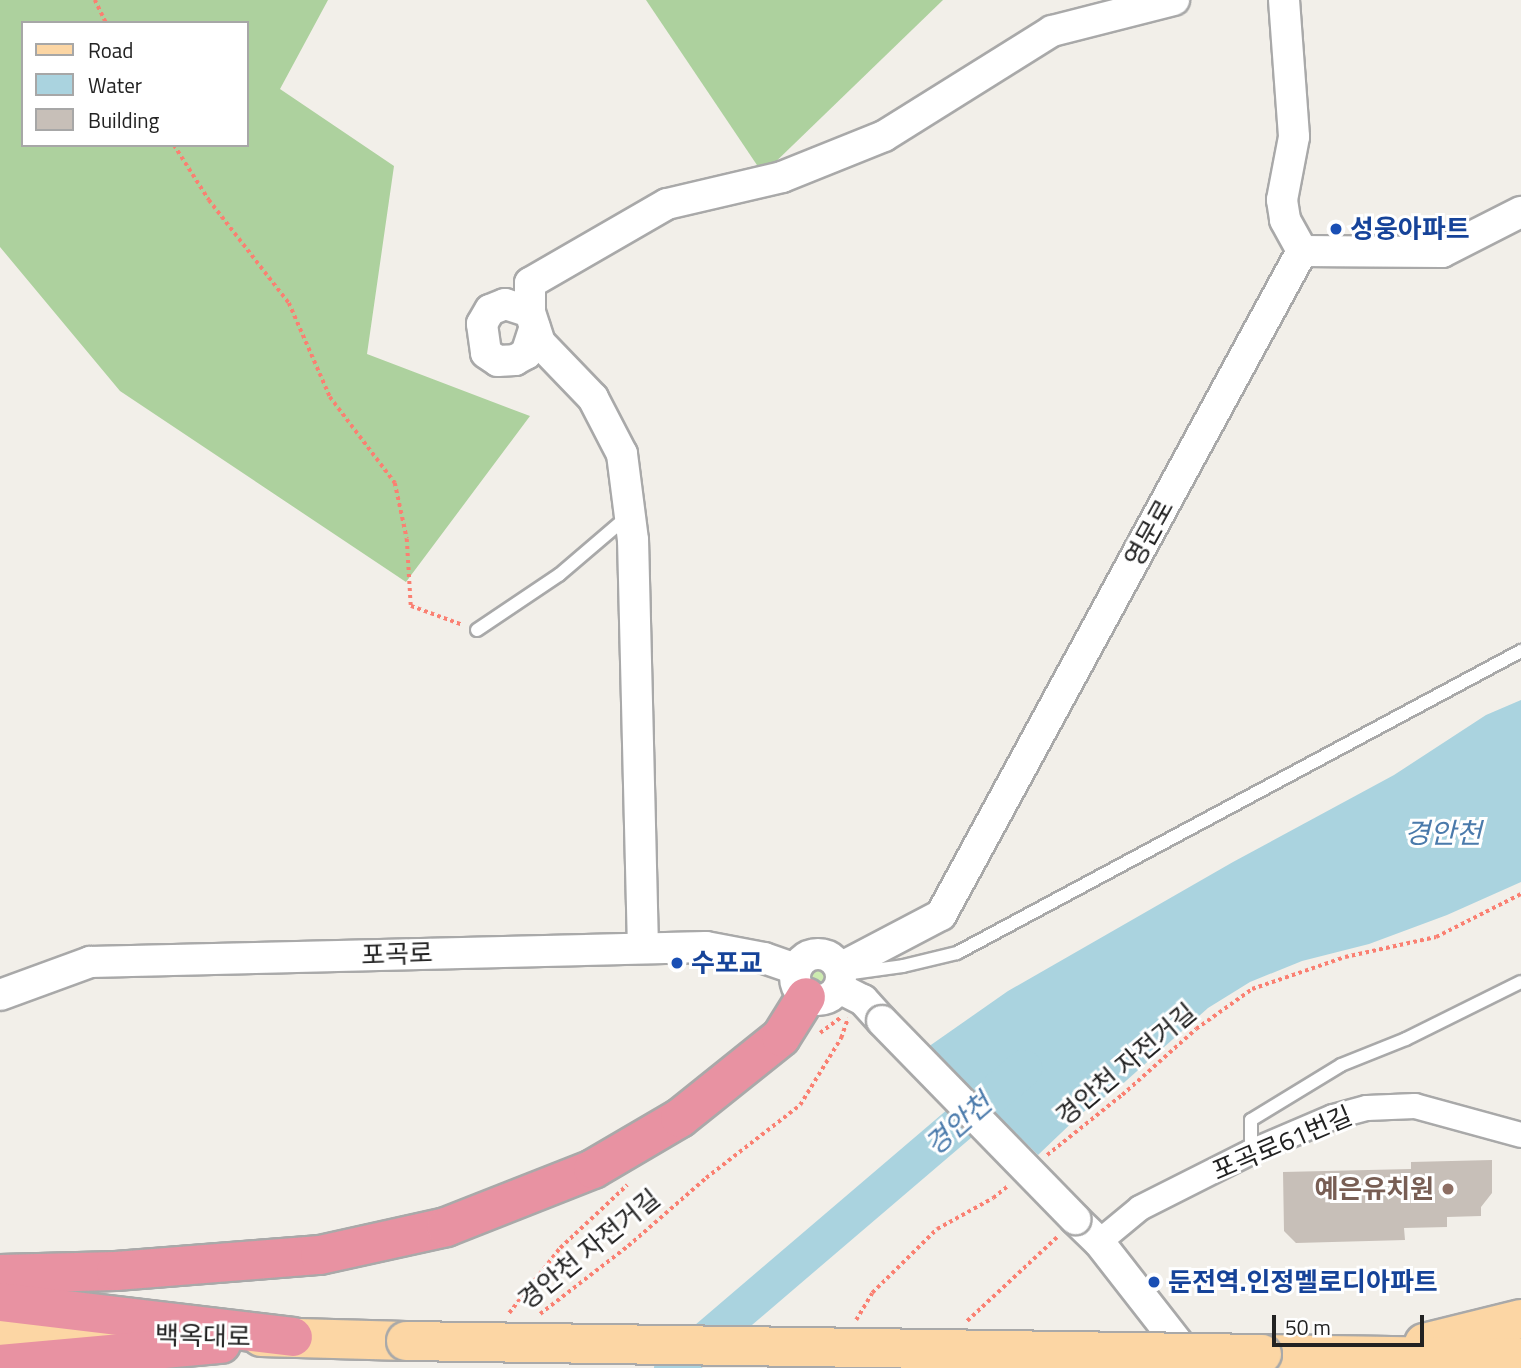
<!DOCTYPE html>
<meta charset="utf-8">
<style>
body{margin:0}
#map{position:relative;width:1521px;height:1368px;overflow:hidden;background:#f2efe9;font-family:"Titillium Web","Noto Sans KR",sans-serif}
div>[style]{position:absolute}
.grass>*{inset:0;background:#cdebb0}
.round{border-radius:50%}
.forest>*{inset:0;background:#add19e}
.water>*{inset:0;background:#aad3df}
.river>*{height:37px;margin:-18.5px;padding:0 18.5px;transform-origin:18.5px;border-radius:18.5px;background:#aad3df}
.building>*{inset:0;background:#c7bfb8}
.path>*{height:3.5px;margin-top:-1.75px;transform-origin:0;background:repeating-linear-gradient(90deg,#fa8072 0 3.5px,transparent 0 7px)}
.roads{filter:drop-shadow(2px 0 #a9a9a9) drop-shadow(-2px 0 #a9a9a9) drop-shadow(0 2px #a9a9a9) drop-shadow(0 -2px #a9a9a9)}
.service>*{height:12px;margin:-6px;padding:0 6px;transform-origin:6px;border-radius:6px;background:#fff}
.minor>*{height:24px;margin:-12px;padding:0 12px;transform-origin:12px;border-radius:12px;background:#fff}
.tertiary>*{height:30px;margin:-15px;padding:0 15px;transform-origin:15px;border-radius:15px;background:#fff}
.tertiary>.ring{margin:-15px;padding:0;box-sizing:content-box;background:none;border:30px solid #fff;border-radius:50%}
.primary>*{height:38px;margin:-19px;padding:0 19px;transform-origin:19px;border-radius:19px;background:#fcd6a4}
.motorway>*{height:38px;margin:-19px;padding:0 19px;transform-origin:19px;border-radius:19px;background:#e892a2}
.bridges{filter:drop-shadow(2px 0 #a9a9a9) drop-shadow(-2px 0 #a9a9a9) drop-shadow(0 2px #a9a9a9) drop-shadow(0 -2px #a9a9a9)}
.tertiary-bridge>*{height:30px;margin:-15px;padding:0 15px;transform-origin:15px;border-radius:15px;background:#fff}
.primary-bridge>*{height:38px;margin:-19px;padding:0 19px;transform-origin:19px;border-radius:19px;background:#fcd6a4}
.dots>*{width:19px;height:19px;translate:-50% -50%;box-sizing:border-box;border:4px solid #fff;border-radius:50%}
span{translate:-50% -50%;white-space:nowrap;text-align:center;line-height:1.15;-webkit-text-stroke:6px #fff;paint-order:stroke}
.transit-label{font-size:26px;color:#164399;font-weight:700}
.left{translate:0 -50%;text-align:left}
.street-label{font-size:26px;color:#222}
.education-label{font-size:26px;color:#785e54;font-weight:700}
.right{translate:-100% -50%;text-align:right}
.water-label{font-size:28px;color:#4a7aab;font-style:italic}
.legend{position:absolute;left:21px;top:21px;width:228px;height:126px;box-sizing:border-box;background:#fff;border:2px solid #a7a7a7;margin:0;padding:9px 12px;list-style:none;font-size:21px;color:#222}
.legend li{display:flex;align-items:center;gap:14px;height:35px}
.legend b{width:35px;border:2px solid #a7a7a7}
.scale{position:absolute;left:1272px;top:1315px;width:152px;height:32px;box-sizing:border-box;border:4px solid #222;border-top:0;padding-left:9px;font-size:21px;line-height:24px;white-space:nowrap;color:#222;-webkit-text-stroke:5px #fff;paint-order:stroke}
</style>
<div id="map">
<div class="grass">
<i class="round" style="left:803px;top:962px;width:30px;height:30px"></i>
</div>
<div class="forest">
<i style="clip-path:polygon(evenodd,0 0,328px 0,280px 89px,394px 166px,367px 354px,530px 416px,406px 582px,120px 391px,0 247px,0 0,23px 23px,247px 23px,247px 145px,23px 145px,23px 23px)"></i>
<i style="clip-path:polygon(646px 0,943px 0,763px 174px)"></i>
</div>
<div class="water">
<i style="clip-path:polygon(1521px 700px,1521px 882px,1447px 915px,1369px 944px,1302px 961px,1250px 982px,1208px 1008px,1118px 1088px,1082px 1113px,1038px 1155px,928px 1047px,1008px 991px,1233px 862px,1394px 775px,1486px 715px)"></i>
</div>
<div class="river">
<i style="left:672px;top:1368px;width:462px;rotate:-40.5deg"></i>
</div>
<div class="building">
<i style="clip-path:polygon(1492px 1160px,1492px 1193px,1481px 1207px,1481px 1216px,1447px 1217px,1447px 1227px,1404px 1228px,1405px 1240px,1296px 1243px,1284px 1231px,1283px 1172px,1411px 1169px,1411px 1162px)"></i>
</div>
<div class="path">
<i style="left:95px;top:0;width:25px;rotate:64deg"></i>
<i style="left:174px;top:145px;width:65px;rotate:57.5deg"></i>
<i style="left:209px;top:200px;width:130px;rotate:52.2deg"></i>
<i style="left:289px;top:303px;width:103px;rotate:66.4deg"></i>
<i style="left:330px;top:397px;width:108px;rotate:52.9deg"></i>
<i style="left:395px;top:483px;width:57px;rotate:77.9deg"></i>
<i style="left:407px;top:539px;width:67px;rotate:86.6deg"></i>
<i style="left:411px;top:606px;width:55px;rotate:20.1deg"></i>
<i style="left:820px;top:1033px;width:26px;rotate:-37deg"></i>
<i style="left:1047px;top:1155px;width:96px;rotate:-38.7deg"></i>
<i style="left:1122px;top:1095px;width:99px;rotate:-41.7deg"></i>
<i style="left:1196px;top:1029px;width:69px;rotate:-35.5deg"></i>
<i style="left:1252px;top:989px;width:98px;rotate:-19deg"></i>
<i style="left:1345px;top:957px;width:93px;rotate:-12.4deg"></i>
<i style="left:1436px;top:937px;width:95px;rotate:-26.8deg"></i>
<i style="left:509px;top:1313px;width:83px;rotate:-51.9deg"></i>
<i style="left:560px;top:1248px;width:92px;rotate:-43.2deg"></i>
<i style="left:540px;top:1314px;width:111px;rotate:-37.7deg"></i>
<i style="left:628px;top:1246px;width:103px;rotate:-41.1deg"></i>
<i style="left:706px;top:1178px;width:119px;rotate:-37.8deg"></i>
<i style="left:800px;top:1105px;width:79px;rotate:-58.5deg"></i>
<i style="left:841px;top:1038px;width:21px;rotate:-71deg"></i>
<i style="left:856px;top:1320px;width:31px;rotate:-59deg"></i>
<i style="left:872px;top:1293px;width:91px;rotate:-44.6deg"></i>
<i style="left:937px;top:1229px;width:64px;rotate:-29deg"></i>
<i style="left:993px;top:1198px;width:19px;rotate:-39deg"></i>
<i style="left:967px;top:1321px;width:125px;rotate:-43deg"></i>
</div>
<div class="roads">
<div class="service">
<i style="left:477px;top:630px;width:99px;rotate:-33.9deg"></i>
<i style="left:559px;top:575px;width:91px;rotate:-40.5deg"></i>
<i style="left:852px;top:973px;width:51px;rotate:-7.8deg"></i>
<i style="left:903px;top:966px;width:56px;rotate:-13.5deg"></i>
<i style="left:957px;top:953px;width:640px;rotate:-28.17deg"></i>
<i style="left:1251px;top:1152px;width:32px;rotate:-90deg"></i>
<i style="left:1251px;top:1120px;width:105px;rotate:-31.4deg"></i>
<i style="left:1341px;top:1065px;width:70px;rotate:-21.8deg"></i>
<i style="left:1406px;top:1039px;width:128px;rotate:-26.4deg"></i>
</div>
<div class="minor">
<i style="left:1099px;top:1242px;width:53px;rotate:-39.7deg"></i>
<i style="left:1140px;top:1208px;width:124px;rotate:-26.8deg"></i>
<i style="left:1251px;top:1152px;width:89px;rotate:-23.1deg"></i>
<i style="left:1333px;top:1117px;width:35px;rotate:-15deg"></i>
<i style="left:1367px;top:1108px;width:48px;rotate:-2.4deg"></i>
<i style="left:1415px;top:1106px;width:110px;rotate:15.3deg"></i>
</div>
<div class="tertiary">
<i style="left:1284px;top:0;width:137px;rotate:85.8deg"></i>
<i style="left:1294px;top:137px;width:64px;rotate:100.8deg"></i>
<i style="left:1282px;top:200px;width:20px;rotate:81deg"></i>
<i style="left:1285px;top:220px;width:35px;rotate:61deg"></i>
<i style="left:530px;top:312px;width:26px;rotate:-162deg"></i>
<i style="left:505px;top:304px;width:16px;rotate:158deg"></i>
<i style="left:490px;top:310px;width:16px;rotate:120deg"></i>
<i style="left:482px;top:324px;width:29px;rotate:82deg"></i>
<i style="left:486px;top:353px;width:14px;rotate:34deg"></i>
<i style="left:498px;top:361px;width:17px;rotate:-3deg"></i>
<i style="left:515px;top:360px;width:13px;rotate:-29deg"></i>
<i style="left:526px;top:354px;width:28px;rotate:-72deg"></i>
<i style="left:643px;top:948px;width:408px;rotate:-91.4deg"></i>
<i style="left:633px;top:540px;width:87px;rotate:-97.3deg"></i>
<i style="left:622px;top:454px;width:63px;rotate:-117.4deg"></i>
<i style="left:593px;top:398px;width:76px;rotate:-133.9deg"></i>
<i style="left:540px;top:343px;width:33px;rotate:-108deg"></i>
<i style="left:530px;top:312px;width:29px;rotate:-90deg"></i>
<i style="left:530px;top:283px;width:158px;rotate:-30deg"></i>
<i style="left:667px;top:204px;width:118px;rotate:-13.2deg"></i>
<i style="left:782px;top:177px;width:110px;rotate:-21.9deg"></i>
<i style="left:884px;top:136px;width:198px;rotate:-32deg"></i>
<i style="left:1052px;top:31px;width:126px;rotate:-14.3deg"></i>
<i class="ring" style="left:795px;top:954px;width:16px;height:16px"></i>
<i style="left:840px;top:968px;width:114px;rotate:-27.7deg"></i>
<i style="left:941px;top:915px;width:756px;rotate:-61.47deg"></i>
<i style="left:1302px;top:251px;width:140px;rotate:0.4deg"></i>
<i style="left:1442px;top:252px;width:89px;rotate:-26.9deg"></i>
<i style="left:839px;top:988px;width:27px;rotate:27deg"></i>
<i style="left:863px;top:1000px;width:28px;rotate:48deg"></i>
<i style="left:0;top:995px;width:96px;rotate:-20.1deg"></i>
<i style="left:90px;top:962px;width:616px;rotate:-1.39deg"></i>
<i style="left:706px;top:947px;width:59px;rotate:10.7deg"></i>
<i style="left:764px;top:958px;width:34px;rotate:19deg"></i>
<i style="left:1075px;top:1219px;width:33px;rotate:44deg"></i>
<i style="left:1099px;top:1242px;width:156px;rotate:52deg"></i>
</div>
<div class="primary">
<i style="left:0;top:1333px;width:162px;rotate:0.7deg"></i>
<i style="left:261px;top:1337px;width:145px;rotate:1.6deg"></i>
<i style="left:1424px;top:1343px;width:100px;rotate:-13.9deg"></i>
<i style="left:1262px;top:1354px;width:259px;rotate:0.9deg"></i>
</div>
<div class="motorway">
<i style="left:0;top:1274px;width:116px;rotate:-1.5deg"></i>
<i style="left:116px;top:1271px;width:205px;rotate:-4.5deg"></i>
<i style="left:320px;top:1255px;width:129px;rotate:-12.5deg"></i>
<i style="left:446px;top:1227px;width:158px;rotate:-21.5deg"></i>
<i style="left:593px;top:1169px;width:101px;rotate:-30.4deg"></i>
<i style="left:680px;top:1118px;width:129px;rotate:-38.7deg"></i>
<i style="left:781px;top:1037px;width:47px;rotate:-58deg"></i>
<i style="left:0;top:1302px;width:295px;rotate:6.8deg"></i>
<i style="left:0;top:1364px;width:222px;rotate:-5.2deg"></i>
</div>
</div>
<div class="bridges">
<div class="tertiary-bridge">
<i style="left:882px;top:1021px;width:277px;rotate:45.7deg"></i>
</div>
<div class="primary-bridge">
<i style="left:406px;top:1341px;width:856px;rotate:0.87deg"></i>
</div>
</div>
<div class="dots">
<i style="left:1336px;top:229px;background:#1a4fb4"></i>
<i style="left:677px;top:963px;background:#1a4fb4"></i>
<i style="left:1448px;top:1189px;background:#8d6e63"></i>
<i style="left:1154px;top:1282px;background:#1a4fb4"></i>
</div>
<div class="transit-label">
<span class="left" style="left:1350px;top:229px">성웅아파트</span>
<span class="left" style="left:691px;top:963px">수포교</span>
<span class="left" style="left:1168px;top:1282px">둔전역.인정멜로디아파트</span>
</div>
<div class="street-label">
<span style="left:1149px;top:533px;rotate:-61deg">영문로</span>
<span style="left:397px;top:954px;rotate:-2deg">포곡로</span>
<span style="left:1126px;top:1064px;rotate:-40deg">경안천 자전거길</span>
<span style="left:1282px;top:1143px;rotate:-23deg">포곡로61번길</span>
<span style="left:589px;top:1249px;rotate:-39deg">경안천 자전거길</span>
<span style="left:203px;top:1336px;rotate:1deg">백옥대로</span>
</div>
<div class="education-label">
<span class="right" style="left:1434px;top:1189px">예은유치원</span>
</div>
<div class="water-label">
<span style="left:1443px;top:833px">경안천</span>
<span style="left:958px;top:1124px;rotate:-41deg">경안천</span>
</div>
<ul class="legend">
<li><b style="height:9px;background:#fcd6a4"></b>Road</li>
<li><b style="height:19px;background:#aad3df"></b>Water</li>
<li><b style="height:19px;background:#c7bfb8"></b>Building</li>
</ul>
<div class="scale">50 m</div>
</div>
